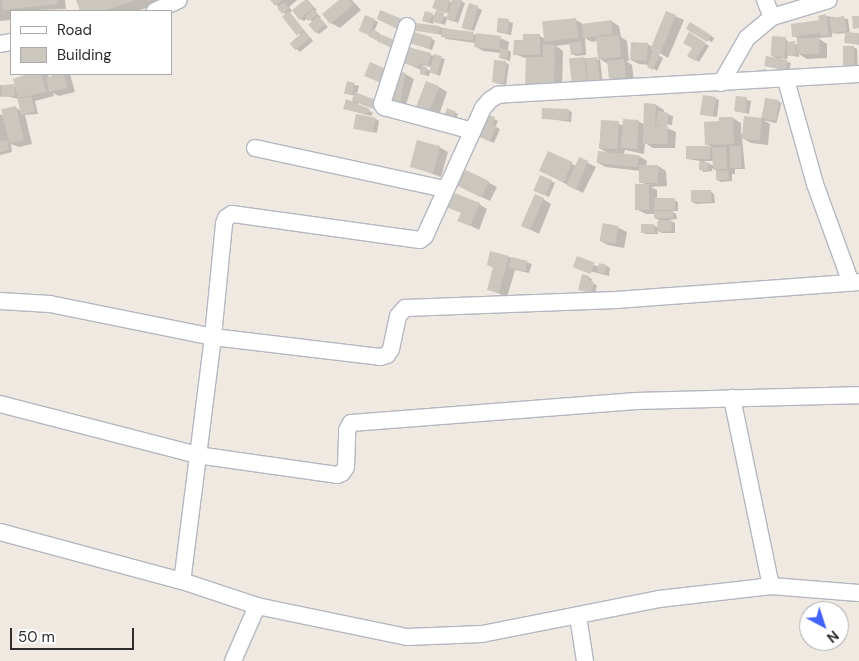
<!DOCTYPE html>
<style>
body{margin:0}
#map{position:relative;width:859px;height:661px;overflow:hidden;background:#efe9e1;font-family:"DM Sans",sans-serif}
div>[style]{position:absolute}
.shadow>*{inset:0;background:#0003;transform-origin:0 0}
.building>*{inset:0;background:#cbc7bf;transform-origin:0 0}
.roads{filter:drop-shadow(1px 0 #b4b7c1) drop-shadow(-1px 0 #b4b7c1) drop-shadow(0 1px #b4b7c1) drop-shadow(0 -1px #b4b7c1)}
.minor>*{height:16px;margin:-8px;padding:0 8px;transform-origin:8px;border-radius:8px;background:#fff}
span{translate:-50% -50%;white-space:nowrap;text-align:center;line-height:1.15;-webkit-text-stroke:4.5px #fff;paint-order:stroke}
.legend{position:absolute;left:10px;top:10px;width:162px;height:65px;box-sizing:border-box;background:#fff;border:1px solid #ababab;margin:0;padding:6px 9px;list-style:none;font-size:15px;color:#2e2e2e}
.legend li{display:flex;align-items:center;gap:10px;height:25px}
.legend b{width:25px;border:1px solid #ababab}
.north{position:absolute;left:799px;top:601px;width:50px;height:50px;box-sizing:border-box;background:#fff;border:1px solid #ababab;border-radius:50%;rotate:140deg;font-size:14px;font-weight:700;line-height:20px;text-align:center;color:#2e2e2e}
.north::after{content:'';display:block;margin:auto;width:18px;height:22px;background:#4264fb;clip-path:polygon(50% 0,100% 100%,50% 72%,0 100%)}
.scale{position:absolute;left:10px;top:628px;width:124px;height:22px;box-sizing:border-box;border:2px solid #2e2e2e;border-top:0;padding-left:6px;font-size:15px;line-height:18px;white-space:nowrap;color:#2e2e2e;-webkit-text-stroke:4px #fff;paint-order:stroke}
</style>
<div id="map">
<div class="shadow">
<i style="clip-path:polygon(0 0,65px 0,66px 9px,11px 11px,10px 20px,0 21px)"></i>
<i style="clip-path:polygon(77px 0,171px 0,137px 11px,81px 11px)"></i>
<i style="clip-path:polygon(272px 0,297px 0,289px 7px,292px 11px,290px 13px,313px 41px,300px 52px,291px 44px,301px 36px,286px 15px)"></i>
<i style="clip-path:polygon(307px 0,317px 10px,315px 12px,321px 17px,320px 18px,328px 27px,319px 34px,316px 32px,313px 22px,308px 18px,304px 21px,300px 19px,294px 11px)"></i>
<i style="clip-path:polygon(341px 0,352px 0,361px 10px,340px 28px,331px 23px)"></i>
<i style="clip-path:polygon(436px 0,453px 2px,454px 0,459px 0,465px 3px,458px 23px,447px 18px,445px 25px,434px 21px,433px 24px,427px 22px,432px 15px,448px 17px,449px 13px,437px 10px)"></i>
<i style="clip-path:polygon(478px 8px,482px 10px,474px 31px,466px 28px)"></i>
<i style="clip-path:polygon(675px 16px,684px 20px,668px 58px,658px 52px,658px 55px,663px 58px,657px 71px,649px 65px,639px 64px,631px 60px,648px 44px,652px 47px)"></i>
<i style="clip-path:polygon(826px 16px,848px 19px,850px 34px,859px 34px,859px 45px,845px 42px,846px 33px,836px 34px,832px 31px,832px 37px,818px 38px,827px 44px,827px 58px,807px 59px,799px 54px,799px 57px,788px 55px,787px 59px,781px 58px,781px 60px,791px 63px,789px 71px,765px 66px,778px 59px,771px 55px,786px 39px,789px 43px,799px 45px,799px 39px,794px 36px)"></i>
<i style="clip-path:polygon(499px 19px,513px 23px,511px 35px,497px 32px)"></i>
<i style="clip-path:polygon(374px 20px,378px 22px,374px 32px,397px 43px,395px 48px,363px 32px)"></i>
<i style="clip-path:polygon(576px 20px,583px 24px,611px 21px,619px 26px,621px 37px,627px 41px,629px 61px,626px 61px,632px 65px,634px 81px,618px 83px,610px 78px,608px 64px,600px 59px,603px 85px,582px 92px,584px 58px,599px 60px,597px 41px,592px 42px,585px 38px,586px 55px,576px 56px,572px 54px,571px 44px,556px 46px,563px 51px,562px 89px,535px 89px,527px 84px,528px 59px,514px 54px,524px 42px,540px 36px,545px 39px)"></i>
<i style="left:690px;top:24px;width:28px;height:5px;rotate:30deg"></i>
<i style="clip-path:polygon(439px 27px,476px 35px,500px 38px,509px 42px,508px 50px,511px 52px,510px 61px,500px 58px,501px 53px,483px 51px,475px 46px,475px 43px,446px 39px,442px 35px,416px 30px)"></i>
<i style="clip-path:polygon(689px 34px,709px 46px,699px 62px,688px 55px,693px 48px)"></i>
<i style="clip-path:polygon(431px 38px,435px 41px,432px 50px,412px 43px)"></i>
<i style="clip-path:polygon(853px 47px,857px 49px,858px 70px,849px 70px)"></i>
<i style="clip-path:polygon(evenodd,409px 49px,445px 59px,440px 76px,430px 72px,429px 76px,424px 75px,420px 73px,421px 70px,405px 63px,409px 49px,423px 65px,431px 67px,430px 71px,423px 66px,423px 65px)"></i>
<i style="clip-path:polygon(505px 62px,509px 65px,506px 85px,496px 83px,492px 81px)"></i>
<i style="clip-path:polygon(763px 69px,771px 71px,771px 78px,763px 76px)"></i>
<i style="clip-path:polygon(389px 71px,405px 74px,414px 79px,405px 108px,397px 105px,393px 89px,365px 75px)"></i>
<i style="clip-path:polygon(30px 74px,48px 74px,49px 78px,54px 77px,53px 74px,70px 74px,75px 92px,59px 96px,53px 93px,54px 96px,35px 101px,38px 114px,25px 115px,32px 144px,19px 147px,11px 144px,12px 152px,0 155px,0 114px,5px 117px,16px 108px,23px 112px,23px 100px,2px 95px,0 98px,0 85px,17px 87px,30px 76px)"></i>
<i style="clip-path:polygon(348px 83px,359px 86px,357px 94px,376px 101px,377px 110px,358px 103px,358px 105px,373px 113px,371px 116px,345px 109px,352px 103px,355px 96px,346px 93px)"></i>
<i style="clip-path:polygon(439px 87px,447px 92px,438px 118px,426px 114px)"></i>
<i style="clip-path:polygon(737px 97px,751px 101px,749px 114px,735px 111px)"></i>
<i style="clip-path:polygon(715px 98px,719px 100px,717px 117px,702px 114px)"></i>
<i style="left:766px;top:99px;width:16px;height:21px;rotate:14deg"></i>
<i style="clip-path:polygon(656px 105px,664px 110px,664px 113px,673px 116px,672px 125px,664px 124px,664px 127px,676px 132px,675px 148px,653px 148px,645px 143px,644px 154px,625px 150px,624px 154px,639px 156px,647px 161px,646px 166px,658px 166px,666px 171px,667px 186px,651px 187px,657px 190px,657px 201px,674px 200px,678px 202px,678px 211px,671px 211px,676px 214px,677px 219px,668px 220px,675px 223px,675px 233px,662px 233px,657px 230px,658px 234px,646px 234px,642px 232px,653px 225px,659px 228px,662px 222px,655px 218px,655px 214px,646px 214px,638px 210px,647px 185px,641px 182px,641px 171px,606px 167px,598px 163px,608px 153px,599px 148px,602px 121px,623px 125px,638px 121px,645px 125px)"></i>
<i style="clip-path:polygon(568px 110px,572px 112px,571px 122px,542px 118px)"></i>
<i style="clip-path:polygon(454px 112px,458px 114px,455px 121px,449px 119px)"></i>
<i style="clip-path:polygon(evenodd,733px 118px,741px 123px,741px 134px,762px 119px,770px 124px,768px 145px,751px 143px,742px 138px,745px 169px,735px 169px,735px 174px,732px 174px,732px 181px,721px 182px,717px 180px,717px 171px,712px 168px,712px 171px,704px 172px,700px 169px,700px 161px,687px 159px,687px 148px,712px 147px,706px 144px,721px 122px,733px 118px,704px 161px,713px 161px,714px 166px,704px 161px)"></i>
<i style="clip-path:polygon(376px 119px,379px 121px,377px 133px,355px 128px)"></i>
<i style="clip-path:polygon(494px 119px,498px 121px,495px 127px,500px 129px,494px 143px,484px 139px)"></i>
<i style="clip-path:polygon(439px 147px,448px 152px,441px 177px,411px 166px)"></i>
<i style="clip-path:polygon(549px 153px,576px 166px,580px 159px,596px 167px,583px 193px,549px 175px)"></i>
<i style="clip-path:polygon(465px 170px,497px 187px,490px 201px,466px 189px)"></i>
<i style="clip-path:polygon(541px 176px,555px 183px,549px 197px,538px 192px)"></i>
<i style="clip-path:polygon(711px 192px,714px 194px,715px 203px,696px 204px,692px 202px)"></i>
<i style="clip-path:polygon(543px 199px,551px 204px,539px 234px,523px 226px)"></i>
<i style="clip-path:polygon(479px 204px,487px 209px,479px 230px,459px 220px,462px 213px,447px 206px)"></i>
<i style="clip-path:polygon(603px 224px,619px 228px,627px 232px,624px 248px,608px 245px,600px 241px)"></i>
<i style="clip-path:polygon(508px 257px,532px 264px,529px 273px,515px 270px,507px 297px,488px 289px,494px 268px,488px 265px)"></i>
<i style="clip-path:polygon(577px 258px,599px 267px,607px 266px,610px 268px,609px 276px,578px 268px)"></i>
<i style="clip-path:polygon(588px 277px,592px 279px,591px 283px,597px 285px,595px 294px,583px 291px)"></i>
</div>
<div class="building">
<i style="clip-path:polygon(2px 0,57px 0,58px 4px,3px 10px)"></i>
<i style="clip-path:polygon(76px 0,136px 0,103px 11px,80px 11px)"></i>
<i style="clip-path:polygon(270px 0,283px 0,275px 6px)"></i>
<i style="clip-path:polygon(305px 0,308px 0,314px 7px,299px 20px,292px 10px)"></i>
<i style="clip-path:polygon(339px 0,349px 0,353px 5px,330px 24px,322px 14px)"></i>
<i style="clip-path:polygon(435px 0,450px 0,446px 13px,432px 8px)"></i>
<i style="clip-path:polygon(452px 0,462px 0,454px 22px,446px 19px)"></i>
<i style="left:284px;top:2px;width:8px;height:9px;rotate:50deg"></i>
<i style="left:469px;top:3px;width:10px;height:26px;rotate:17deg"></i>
<i style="left:314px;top:9px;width:6px;height:12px;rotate:51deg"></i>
<i style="clip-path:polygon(380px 10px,402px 19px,397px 29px,377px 19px)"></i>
<i style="left:436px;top:10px;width:9px;height:12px;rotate:18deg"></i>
<i style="left:289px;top:11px;width:24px;height:9px;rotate:52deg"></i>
<i style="clip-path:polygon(425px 11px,433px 13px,429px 23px,422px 21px)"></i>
<i style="clip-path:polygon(666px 11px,676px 15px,653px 70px,647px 67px,653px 51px,650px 50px)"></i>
<i style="clip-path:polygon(826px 14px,829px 35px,821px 36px,821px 33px,792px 37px,791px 24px,819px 20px,818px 16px)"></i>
<i style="left:365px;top:15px;width:11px;height:17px;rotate:22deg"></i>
<i style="left:318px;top:16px;width:11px;height:13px;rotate:49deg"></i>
<i style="left:844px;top:16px;width:15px;height:15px;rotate:79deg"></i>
<i style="clip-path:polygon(852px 16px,859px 16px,859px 28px,853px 29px)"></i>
<i style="left:498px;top:18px;width:11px;height:14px;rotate:5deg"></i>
<i style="left:576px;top:18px;width:20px;height:34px;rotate:84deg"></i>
<i style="left:611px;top:20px;width:14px;height:30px;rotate:82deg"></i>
<i style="left:690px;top:22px;width:25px;height:8px;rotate:32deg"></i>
<i style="left:416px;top:23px;width:24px;height:8px;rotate:7deg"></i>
<i style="left:442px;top:28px;width:32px;height:9px;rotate:7deg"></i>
<i style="left:372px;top:29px;width:9px;height:8px;rotate:27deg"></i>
<i style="left:304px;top:31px;width:9px;height:19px;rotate:49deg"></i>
<i style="left:414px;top:32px;width:19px;height:12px;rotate:16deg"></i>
<i style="clip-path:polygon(689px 32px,706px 43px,695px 61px,687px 56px,692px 48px,683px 43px)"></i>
<i style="left:845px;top:32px;width:14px;height:11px;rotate:4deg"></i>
<i style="clip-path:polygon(476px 33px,501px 36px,499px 48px,508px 49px,507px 59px,499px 58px,500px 50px,474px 47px)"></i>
<i style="left:380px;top:34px;width:15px;height:8px;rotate:23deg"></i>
<i style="clip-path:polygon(523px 34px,540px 34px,540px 55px,513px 55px,514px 40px,523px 40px)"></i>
<i style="left:619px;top:35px;width:22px;height:23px;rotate:85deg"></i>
<i style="left:772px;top:36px;width:14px;height:20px;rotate:4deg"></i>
<i style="left:819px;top:38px;width:16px;height:22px;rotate:90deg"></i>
<i style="left:581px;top:41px;width:12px;height:12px;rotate:81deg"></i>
<i style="clip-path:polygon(795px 41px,796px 55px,787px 56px,787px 42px)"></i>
<i style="left:631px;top:42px;width:17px;height:18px;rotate:3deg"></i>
<i style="clip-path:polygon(543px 44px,555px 45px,554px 85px,525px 85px,526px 57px,543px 57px)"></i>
<i style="left:854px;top:46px;width:22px;height:11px;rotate:90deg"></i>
<i style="clip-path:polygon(408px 47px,431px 53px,428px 65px,419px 63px,418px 67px,403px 63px)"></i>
<i style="left:434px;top:54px;width:8px;height:19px;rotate:14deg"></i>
<i style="left:766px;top:56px;width:22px;height:10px;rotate:10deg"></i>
<i style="left:584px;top:57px;width:29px;height:15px;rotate:84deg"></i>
<i style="left:597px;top:57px;width:26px;height:12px;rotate:83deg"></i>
<i style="left:624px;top:59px;width:18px;height:17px;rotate:84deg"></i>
<i style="left:494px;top:60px;width:12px;height:22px;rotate:5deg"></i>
<i style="left:370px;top:62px;width:21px;height:15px;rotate:23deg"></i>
<i style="left:421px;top:66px;width:6px;height:8px;rotate:9deg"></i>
<i style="left:396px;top:71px;width:10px;height:31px;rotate:11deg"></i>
<i style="clip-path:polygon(28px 74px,42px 74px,46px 92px,18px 98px,13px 79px)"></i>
<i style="clip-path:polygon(52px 74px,64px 74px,67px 88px,49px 92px,46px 77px,52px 76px)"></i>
<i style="left:347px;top:81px;width:8px;height:13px;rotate:14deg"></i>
<i style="left:426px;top:81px;width:14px;height:30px;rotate:21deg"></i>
<i style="left:14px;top:84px;width:12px;height:13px;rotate:85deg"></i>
<i style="left:355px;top:92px;width:22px;height:9px;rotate:21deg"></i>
<i style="left:703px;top:95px;width:13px;height:20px;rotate:9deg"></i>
<i style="left:31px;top:96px;width:16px;height:14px;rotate:76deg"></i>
<i style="clip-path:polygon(736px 96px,747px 97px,746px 113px,734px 111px)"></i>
<i style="left:765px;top:98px;width:14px;height:21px;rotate:8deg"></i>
<i style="clip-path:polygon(346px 99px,370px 109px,367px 114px,343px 109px)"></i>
<i style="clip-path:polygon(644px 103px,656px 104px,655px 126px,668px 126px,667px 144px,643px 144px)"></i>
<i style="left:16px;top:106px;width:35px;height:15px;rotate:77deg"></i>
<i style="left:447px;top:108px;width:9px;height:9px;rotate:21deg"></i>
<i style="left:542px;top:108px;width:27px;height:11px;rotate:2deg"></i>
<i style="left:658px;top:111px;width:11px;height:14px;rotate:10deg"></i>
<i style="left:356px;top:114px;width:20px;height:15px;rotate:11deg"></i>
<i style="clip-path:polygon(488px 115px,495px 117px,492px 124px,497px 126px,490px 141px,479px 137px)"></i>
<i style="left:744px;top:116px;width:18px;height:23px;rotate:6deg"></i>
<i style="clip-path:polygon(719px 117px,733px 117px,734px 144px,705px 145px,704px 122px,719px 121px)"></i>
<i style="left:623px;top:119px;width:16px;height:29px;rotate:4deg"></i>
<i style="left:601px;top:120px;width:18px;height:28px;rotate:3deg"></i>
<i style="clip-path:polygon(7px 140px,9px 150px,0 152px,0 141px)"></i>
<i style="left:417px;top:140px;width:24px;height:28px;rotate:15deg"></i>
<i style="left:710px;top:146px;width:13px;height:24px;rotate:90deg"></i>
<i style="left:730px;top:146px;width:11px;height:22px"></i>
<i style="left:726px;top:147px;width:22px;height:14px;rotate:87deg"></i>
<i style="left:548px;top:151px;width:27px;height:22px;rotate:24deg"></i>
<i style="left:598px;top:151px;width:41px;height:12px;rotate:6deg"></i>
<i style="left:579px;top:157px;width:10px;height:31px;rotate:24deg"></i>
<i style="left:699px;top:162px;width:9px;height:8px"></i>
<i style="left:639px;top:165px;width:19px;height:18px"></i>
<i style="left:464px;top:169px;width:28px;height:18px;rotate:26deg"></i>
<i style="clip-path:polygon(728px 170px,729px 180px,716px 180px,716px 171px)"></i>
<i style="left:540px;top:175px;width:13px;height:17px;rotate:23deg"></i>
<i style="left:635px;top:184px;width:14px;height:26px"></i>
<i style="left:711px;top:190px;width:12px;height:20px;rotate:90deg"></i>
<i style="clip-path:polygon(452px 192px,480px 203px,470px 226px,457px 221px,461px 213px,446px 207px)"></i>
<i style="left:535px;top:194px;width:10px;height:35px;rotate:24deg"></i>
<i style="left:675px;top:198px;width:12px;height:21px;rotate:90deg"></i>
<i style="left:673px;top:211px;width:7px;height:19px;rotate:90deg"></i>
<i style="left:671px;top:220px;width:11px;height:14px;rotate:85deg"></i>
<i style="left:603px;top:223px;width:16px;height:18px;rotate:11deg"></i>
<i style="left:641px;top:224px;width:13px;height:9px"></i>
<i style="clip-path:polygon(490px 251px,509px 256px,499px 293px,487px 290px,493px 267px,487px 265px)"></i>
<i style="left:577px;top:256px;width:19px;height:12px;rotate:21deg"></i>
<i style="left:511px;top:257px;width:17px;height:11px;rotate:13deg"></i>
<i style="left:599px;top:263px;width:8px;height:9px;rotate:14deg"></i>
<i style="clip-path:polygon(582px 274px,589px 276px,588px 281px,594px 282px,591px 293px,578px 290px)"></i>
</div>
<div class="roads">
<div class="minor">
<i style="left:765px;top:0;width:18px;rotate:68deg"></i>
<i style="left:155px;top:11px;width:26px;rotate:-25deg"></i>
<i style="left:407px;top:26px;width:82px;rotate:107.8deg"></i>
<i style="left:382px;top:104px;width:4px;rotate:56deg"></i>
<i style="left:384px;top:107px;width:92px;rotate:15.1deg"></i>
<i style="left:0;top:44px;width:11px;rotate:-10deg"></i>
<i style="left:859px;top:74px;width:362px;rotate:176.7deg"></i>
<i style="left:498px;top:95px;width:9px;rotate:148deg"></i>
<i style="left:490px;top:100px;width:11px;rotate:131deg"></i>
<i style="left:483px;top:108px;width:141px;rotate:114.4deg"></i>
<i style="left:425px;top:236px;width:6px;rotate:141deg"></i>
<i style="left:420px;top:240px;width:190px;rotate:-172.1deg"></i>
<i style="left:232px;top:214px;width:7px;rotate:146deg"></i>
<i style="left:226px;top:218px;width:6px;rotate:108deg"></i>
<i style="left:224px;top:224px;width:114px;rotate:95.6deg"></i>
<i style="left:213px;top:337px;width:168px;rotate:6.8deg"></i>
<i style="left:380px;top:357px;width:7px;rotate:-16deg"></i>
<i style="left:387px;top:355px;width:7px;rotate:-56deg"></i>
<i style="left:391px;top:349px;width:34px;rotate:-78deg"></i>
<i style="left:398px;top:316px;width:11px;rotate:-49deg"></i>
<i style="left:405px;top:308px;width:211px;rotate:-2.2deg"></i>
<i style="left:616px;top:300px;width:244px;rotate:-4.2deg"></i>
<i style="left:786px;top:80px;width:108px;rotate:74.4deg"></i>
<i style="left:815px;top:184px;width:105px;rotate:70deg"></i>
<i style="left:721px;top:83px;width:52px;rotate:-60deg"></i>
<i style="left:747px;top:38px;width:33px;rotate:-40deg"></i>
<i style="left:772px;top:17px;width:59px;rotate:-16.6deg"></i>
<i style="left:255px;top:148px;width:194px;rotate:12.2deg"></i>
<i style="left:0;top:301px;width:50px;rotate:3.4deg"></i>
<i style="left:50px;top:304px;width:166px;rotate:11.4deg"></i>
<i style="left:213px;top:337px;width:246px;rotate:97.2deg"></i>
<i style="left:732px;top:398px;width:192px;rotate:78.3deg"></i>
<i style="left:0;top:404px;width:203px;rotate:14.5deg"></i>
<i style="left:197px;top:455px;width:141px;rotate:8.1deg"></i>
<i style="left:337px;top:475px;width:5px;rotate:-22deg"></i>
<i style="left:342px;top:473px;width:7px;rotate:-56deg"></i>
<i style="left:346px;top:467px;width:37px;rotate:-88deg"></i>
<i style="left:347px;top:430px;width:8px;rotate:-60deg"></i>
<i style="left:351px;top:423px;width:286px;rotate:-4.4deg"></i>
<i style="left:636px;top:401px;width:223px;rotate:-1.5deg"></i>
<i style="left:0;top:532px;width:188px;rotate:15.1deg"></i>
<i style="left:182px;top:581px;width:79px;rotate:18.4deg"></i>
<i style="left:257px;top:606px;width:153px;rotate:11.7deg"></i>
<i style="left:407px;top:637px;width:75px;rotate:-2.3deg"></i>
<i style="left:482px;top:634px;width:180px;rotate:-11.2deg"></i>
<i style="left:659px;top:599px;width:113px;rotate:-6.6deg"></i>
<i style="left:771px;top:586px;width:88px;rotate:4.5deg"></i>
<i style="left:578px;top:616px;width:46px;rotate:81.2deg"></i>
<i style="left:233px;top:661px;width:60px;rotate:-66.4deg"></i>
</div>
</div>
<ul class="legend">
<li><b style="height:6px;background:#fff"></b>Road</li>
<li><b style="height:14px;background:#cbc7bf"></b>Building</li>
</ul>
<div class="north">N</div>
<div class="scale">50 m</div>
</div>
